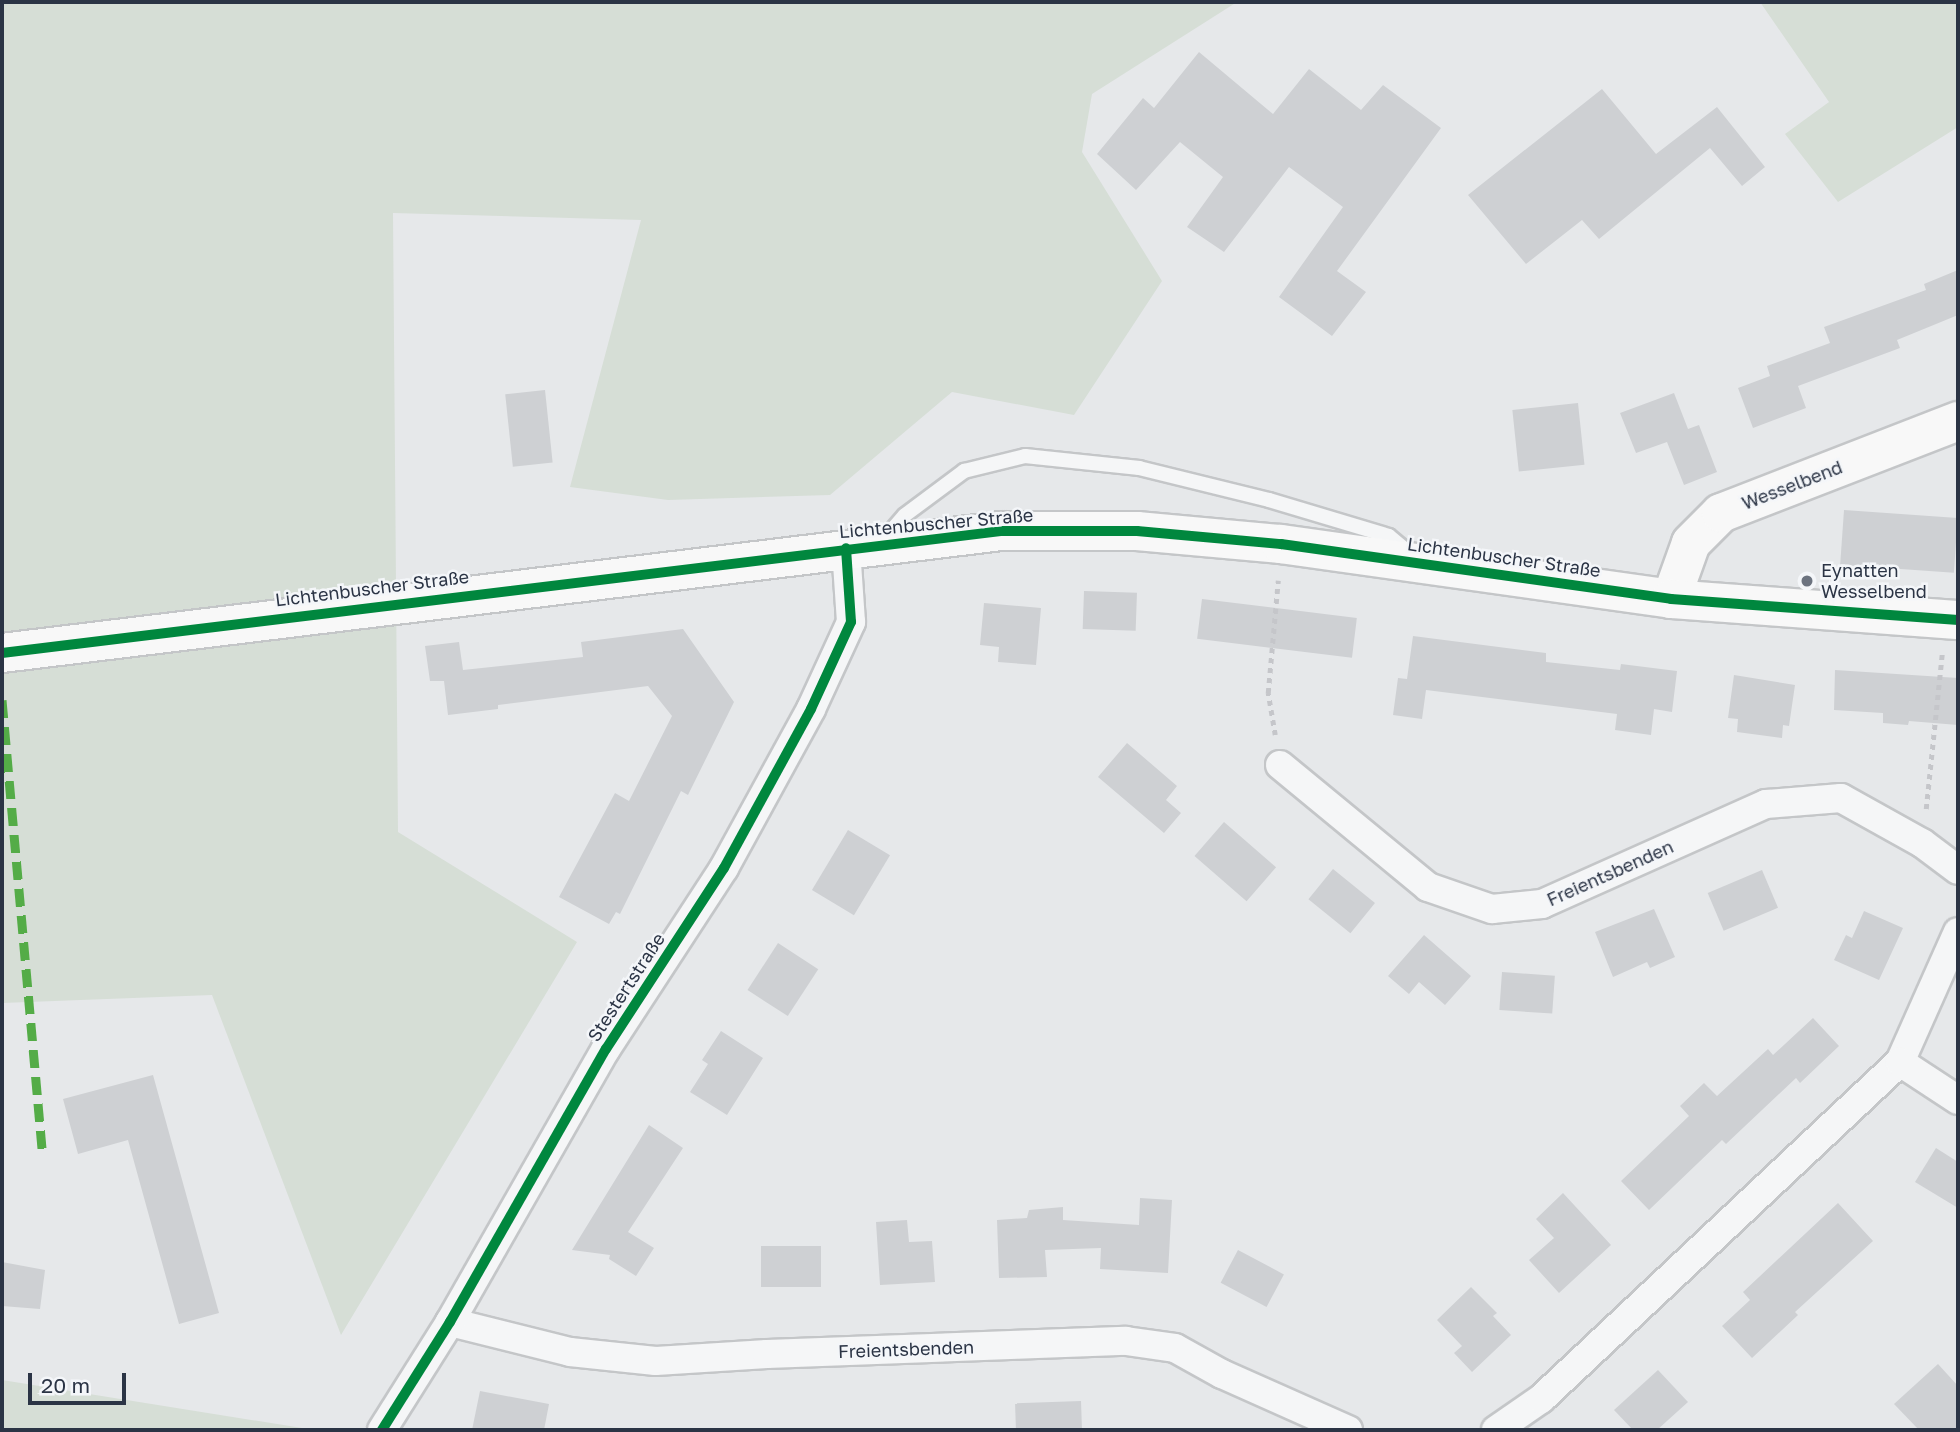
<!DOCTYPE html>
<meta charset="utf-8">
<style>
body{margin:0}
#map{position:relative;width:1960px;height:1432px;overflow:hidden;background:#e6e8ea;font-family:"Golos Text",sans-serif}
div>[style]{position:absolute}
.green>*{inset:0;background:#d6ded6}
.building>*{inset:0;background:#ced0d3;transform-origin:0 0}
.path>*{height:4.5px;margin-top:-2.25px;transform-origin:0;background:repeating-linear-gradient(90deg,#c5c6ca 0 5px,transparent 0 10px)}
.roads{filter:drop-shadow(2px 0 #c4c6c8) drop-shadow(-2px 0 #c4c6c8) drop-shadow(0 2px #c4c6c8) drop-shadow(0 -2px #c4c6c8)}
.lane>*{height:14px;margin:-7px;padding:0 7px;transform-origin:7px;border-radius:7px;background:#f5f6f7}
.street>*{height:28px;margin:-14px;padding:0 14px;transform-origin:14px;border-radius:14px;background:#f5f6f7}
.secondary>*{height:38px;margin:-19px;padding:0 19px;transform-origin:19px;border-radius:19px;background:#f8f8f8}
.quiet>*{height:9px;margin-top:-4.5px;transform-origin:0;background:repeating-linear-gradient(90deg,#54ac47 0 18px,transparent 0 27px)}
.cycleway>*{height:10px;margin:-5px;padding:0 5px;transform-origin:5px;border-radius:5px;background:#00873e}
.dots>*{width:19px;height:19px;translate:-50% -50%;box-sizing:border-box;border:4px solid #f4f6f9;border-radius:50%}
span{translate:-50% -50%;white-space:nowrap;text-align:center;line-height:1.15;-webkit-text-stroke:5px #f4f6f9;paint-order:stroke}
.street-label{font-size:18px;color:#2b3445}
.poi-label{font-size:18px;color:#2b3445}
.left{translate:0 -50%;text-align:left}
.frame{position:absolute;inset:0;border:4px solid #2b3445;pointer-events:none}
.scale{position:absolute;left:28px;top:1373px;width:98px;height:32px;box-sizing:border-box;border:4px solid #2b3445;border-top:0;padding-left:9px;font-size:21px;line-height:24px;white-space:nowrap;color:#2b3445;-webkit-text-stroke:5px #f4f6f9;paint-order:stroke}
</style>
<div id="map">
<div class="green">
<i style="clip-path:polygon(2px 2px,1237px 2px,1092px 94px,1082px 152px,1162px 281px,1074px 415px,952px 392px,830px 495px,668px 500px,570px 487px,641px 220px,393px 213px,398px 832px,577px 942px,341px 1335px,212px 995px,2px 1003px)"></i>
<i style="clip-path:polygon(1760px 2px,1958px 2px,1958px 127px,1838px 202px,1785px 134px,1829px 102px)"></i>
<i style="clip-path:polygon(2px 1380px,302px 1428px,303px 1430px,2px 1430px)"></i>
</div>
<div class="building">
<i style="clip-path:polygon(1199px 52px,1273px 114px,1309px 69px,1361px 110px,1383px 85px,1441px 128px,1337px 271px,1366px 292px,1332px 336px,1279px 297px,1343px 207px,1289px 167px,1224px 252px,1187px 227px,1223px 177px,1180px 142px,1136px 190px,1097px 154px,1143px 98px,1154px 108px)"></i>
<i style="clip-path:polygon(1602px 89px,1656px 154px,1717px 107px,1765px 167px,1742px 186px,1710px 148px,1599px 239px,1582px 220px,1526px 264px,1468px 195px)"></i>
<i style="clip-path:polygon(1958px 270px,1958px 315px,1897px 340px,1900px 348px,1798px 386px,1806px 408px,1753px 428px,1738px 388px,1770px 376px,1767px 366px,1830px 343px,1824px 327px,1926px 290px,1924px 284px)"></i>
<i style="left:545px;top:390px;width:73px;height:40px;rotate:84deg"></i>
<i style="clip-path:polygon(1674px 393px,1688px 429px,1699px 425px,1717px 472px,1684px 485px,1667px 442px,1636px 453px,1620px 413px)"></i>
<i style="left:1578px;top:403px;width:62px;height:66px;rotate:84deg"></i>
<i style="left:1844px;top:510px;width:114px;height:55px;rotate:4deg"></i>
<i style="left:1084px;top:591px;width:53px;height:38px;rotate:2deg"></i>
<i style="left:1202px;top:599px;width:156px;height:40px;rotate:7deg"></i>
<i style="clip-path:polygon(984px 603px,1041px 608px,1036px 665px,998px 662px,999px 647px,980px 645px)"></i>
<i style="clip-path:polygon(683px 629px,734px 702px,688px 795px,681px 791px,620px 914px,616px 912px,609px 924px,559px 897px,615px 793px,629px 801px,672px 716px,648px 686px,498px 705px,498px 709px,448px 715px,444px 681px,430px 681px,425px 646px,459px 642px,463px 670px,583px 657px,581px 642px)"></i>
<i style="clip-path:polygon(1413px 636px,1546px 653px,1546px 662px,1620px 670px,1621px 664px,1677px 671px,1672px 712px,1654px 709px,1651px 735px,1615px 730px,1617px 714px,1426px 690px,1422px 719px,1393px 715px,1398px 678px,1407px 679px)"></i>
<i style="clip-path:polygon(1835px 670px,1958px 678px,1958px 725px,1909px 721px,1908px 725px,1883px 723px,1883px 713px,1834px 710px)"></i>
<i style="clip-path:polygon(1734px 675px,1795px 685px,1789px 726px,1783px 725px,1782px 738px,1737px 732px,1738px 719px,1728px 718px)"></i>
<i style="clip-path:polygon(1127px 743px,1177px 786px,1166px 800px,1181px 813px,1164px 833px,1098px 777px)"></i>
<i style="left:1224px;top:822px;width:69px;height:45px;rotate:41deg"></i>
<i style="left:848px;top:830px;width:49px;height:70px;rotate:31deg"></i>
<i style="left:1333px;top:869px;width:54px;height:39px;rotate:39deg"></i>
<i style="left:1762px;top:870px;width:41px;height:59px;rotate:67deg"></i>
<i style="clip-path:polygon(1654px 909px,1675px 957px,1650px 968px,1647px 962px,1613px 977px,1595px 932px)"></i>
<i style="clip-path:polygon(1864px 911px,1903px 928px,1879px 980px,1834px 960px,1846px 935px,1852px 938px)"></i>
<i style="clip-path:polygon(1424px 935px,1471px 976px,1445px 1005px,1419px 982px,1409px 994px,1388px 976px)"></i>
<i style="left:778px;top:943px;width:48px;height:56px;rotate:33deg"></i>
<i style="left:1502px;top:972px;width:53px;height:38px;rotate:4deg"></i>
<i style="clip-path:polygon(1813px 1018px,1839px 1046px,1800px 1083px,1796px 1078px,1726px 1144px,1722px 1140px,1649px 1210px,1621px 1181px,1689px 1116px,1680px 1106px,1704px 1083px,1717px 1096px,1768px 1049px,1773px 1055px)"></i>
<i style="clip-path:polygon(721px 1031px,763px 1058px,727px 1115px,690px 1092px,708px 1064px,702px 1060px)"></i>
<i style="clip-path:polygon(153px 1075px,219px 1313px,179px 1324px,128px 1140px,78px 1154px,63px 1099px)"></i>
<i style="clip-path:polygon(649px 1125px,683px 1148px,628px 1232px,654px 1248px,636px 1276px,609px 1259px,610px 1255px,572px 1250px)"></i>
<i style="clip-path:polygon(1936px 1148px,1958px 1162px,1958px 1208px,1915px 1182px)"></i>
<i style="clip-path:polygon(1563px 1193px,1611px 1245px,1559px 1293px,1529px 1260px,1554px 1238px,1536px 1219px)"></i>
<i style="clip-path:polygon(1140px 1198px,1172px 1200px,1168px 1273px,1100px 1269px,1101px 1248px,1045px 1250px,1047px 1277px,999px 1278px,997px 1220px,1027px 1218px,1029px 1210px,1063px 1207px,1063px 1220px,1139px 1225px)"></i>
<i style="clip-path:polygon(1838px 1203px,1873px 1241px,1795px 1312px,1798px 1315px,1752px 1358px,1722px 1326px,1750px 1300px,1743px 1292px)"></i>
<i style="clip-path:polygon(907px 1220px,909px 1242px,932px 1241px,935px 1282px,880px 1285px,876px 1222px)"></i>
<i style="left:821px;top:1246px;width:41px;height:60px;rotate:90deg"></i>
<i style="left:1238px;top:1250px;width:52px;height:37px;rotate:28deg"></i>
<i style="clip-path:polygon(2px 1262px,45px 1270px,40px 1309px,2px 1306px)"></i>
<i style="clip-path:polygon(1471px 1287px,1497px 1313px,1493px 1316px,1511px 1335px,1472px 1372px,1454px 1353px,1462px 1346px,1437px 1320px)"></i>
<i style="clip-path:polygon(1938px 1364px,1958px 1386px,1958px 1430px,1919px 1430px,1894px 1404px)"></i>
<i style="clip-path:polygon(1658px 1370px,1688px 1402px,1657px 1430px,1633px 1430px,1614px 1410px)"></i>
<i style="clip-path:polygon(480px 1391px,549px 1404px,544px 1430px,472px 1430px)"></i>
<i style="left:1081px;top:1401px;width:29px;height:66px;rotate:88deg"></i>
</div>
<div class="path">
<i style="left:1275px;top:735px;width:43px;rotate:-99.5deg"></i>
<i style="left:1268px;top:693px;width:113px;rotate:-84.9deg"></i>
<i style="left:1926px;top:809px;width:156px;rotate:-84.1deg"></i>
</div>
<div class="roads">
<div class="lane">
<i style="left:885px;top:538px;width:30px;rotate:-49deg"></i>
<i style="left:905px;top:515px;width:74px;rotate:-36.7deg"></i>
<i style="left:964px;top:471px;width:63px;rotate:-13.8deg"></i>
<i style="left:1025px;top:456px;width:115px;rotate:6deg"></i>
<i style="left:1139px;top:468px;width:134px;rotate:13.8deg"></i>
<i style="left:1269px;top:500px;width:125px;rotate:16.7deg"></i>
<i style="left:1389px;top:536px;width:23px;rotate:40deg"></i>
</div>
<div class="street">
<i style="left:1280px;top:765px;width:192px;rotate:39.5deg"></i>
<i style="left:1428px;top:887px;width:68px;rotate:19deg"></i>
<i style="left:1492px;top:909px;width:50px;rotate:-5.7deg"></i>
<i style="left:1542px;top:904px;width:245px;rotate:-24.1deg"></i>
<i style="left:1766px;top:804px;width:75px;rotate:-4.6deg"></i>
<i style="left:1841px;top:798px;width:93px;rotate:29.1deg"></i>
<i style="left:1922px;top:843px;width:45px;rotate:36.9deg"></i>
<i style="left:1900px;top:1062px;width:142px;rotate:-66deg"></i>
<i style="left:450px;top:1322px;width:124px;rotate:14deg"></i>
<i style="left:570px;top:1352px;width:86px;rotate:6deg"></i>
<i style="left:656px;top:1361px;width:111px;rotate:-3.6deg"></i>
<i style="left:767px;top:1354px;width:359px;rotate:-2.1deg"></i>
<i style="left:1126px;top:1341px;width:49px;rotate:8.1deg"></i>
<i style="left:1175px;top:1348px;width:54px;rotate:29deg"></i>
<i style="left:1222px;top:1374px;width:138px;rotate:24deg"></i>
<i style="left:382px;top:1430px;width:128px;rotate:-57.8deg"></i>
<i style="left:450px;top:1322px;width:314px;rotate:-60.3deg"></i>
<i style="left:606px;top:1049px;width:216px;rotate:-56.9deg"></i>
<i style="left:724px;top:868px;width:181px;rotate:-61.3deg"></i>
<i style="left:811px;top:709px;width:96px;rotate:-65.3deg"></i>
<i style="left:851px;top:622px;width:74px;rotate:-93.9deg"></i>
<i style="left:1496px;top:1430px;width:55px;rotate:-34.6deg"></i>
<i style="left:1541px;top:1399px;width:492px;rotate:-43.2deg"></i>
<i style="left:1900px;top:1062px;width:69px;rotate:33.2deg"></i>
</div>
<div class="secondary">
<i style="left:1671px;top:599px;width:59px;rotate:-70.3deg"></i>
<i style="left:1691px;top:543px;width:42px;rotate:-45deg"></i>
<i style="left:1721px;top:513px;width:254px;rotate:-21.2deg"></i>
<i style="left:2px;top:653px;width:1006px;rotate:-6.96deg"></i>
<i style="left:1001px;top:531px;width:136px"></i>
<i style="left:1137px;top:531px;width:145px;rotate:5.2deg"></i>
<i style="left:1281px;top:544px;width:394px;rotate:8deg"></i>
<i style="left:1671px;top:599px;width:288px;rotate:4.2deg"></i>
</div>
</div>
<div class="quiet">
<i style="left:2px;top:700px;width:457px;rotate:84.9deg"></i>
</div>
<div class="cycleway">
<i style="left:2px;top:653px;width:1006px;rotate:-6.96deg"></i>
<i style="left:1001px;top:531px;width:136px"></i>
<i style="left:1137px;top:531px;width:145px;rotate:5.2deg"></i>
<i style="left:1281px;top:544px;width:394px;rotate:8deg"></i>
<i style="left:1671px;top:599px;width:288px;rotate:4.2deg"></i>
<i style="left:382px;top:1430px;width:128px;rotate:-57.8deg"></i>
<i style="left:450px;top:1322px;width:314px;rotate:-60.3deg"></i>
<i style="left:606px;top:1049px;width:216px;rotate:-56.9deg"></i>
<i style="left:724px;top:868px;width:181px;rotate:-61.3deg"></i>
<i style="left:811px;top:709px;width:96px;rotate:-65.3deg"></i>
<i style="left:851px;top:622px;width:74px;rotate:-93.9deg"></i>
</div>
<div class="dots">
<i style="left:1807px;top:581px;background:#6c737f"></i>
</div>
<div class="street-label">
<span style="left:1792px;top:485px;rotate:-21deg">Wesselbend</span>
<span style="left:936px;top:523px;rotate:-5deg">Lichtenbuscher Straße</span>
<span style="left:1504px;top:557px;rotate:8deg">Lichtenbuscher Straße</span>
<span style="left:372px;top:588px;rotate:-7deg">Lichtenbuscher Straße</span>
<span style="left:1610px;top:873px;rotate:-24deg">Freientsbenden</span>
<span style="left:626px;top:987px;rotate:-57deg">Stestertstraße</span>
<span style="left:906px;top:1349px;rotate:-2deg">Freientsbenden</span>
</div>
<div class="poi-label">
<span class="left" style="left:1821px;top:581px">Eynatten<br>Wesselbend</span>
</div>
<div class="frame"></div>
<div class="scale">20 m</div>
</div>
